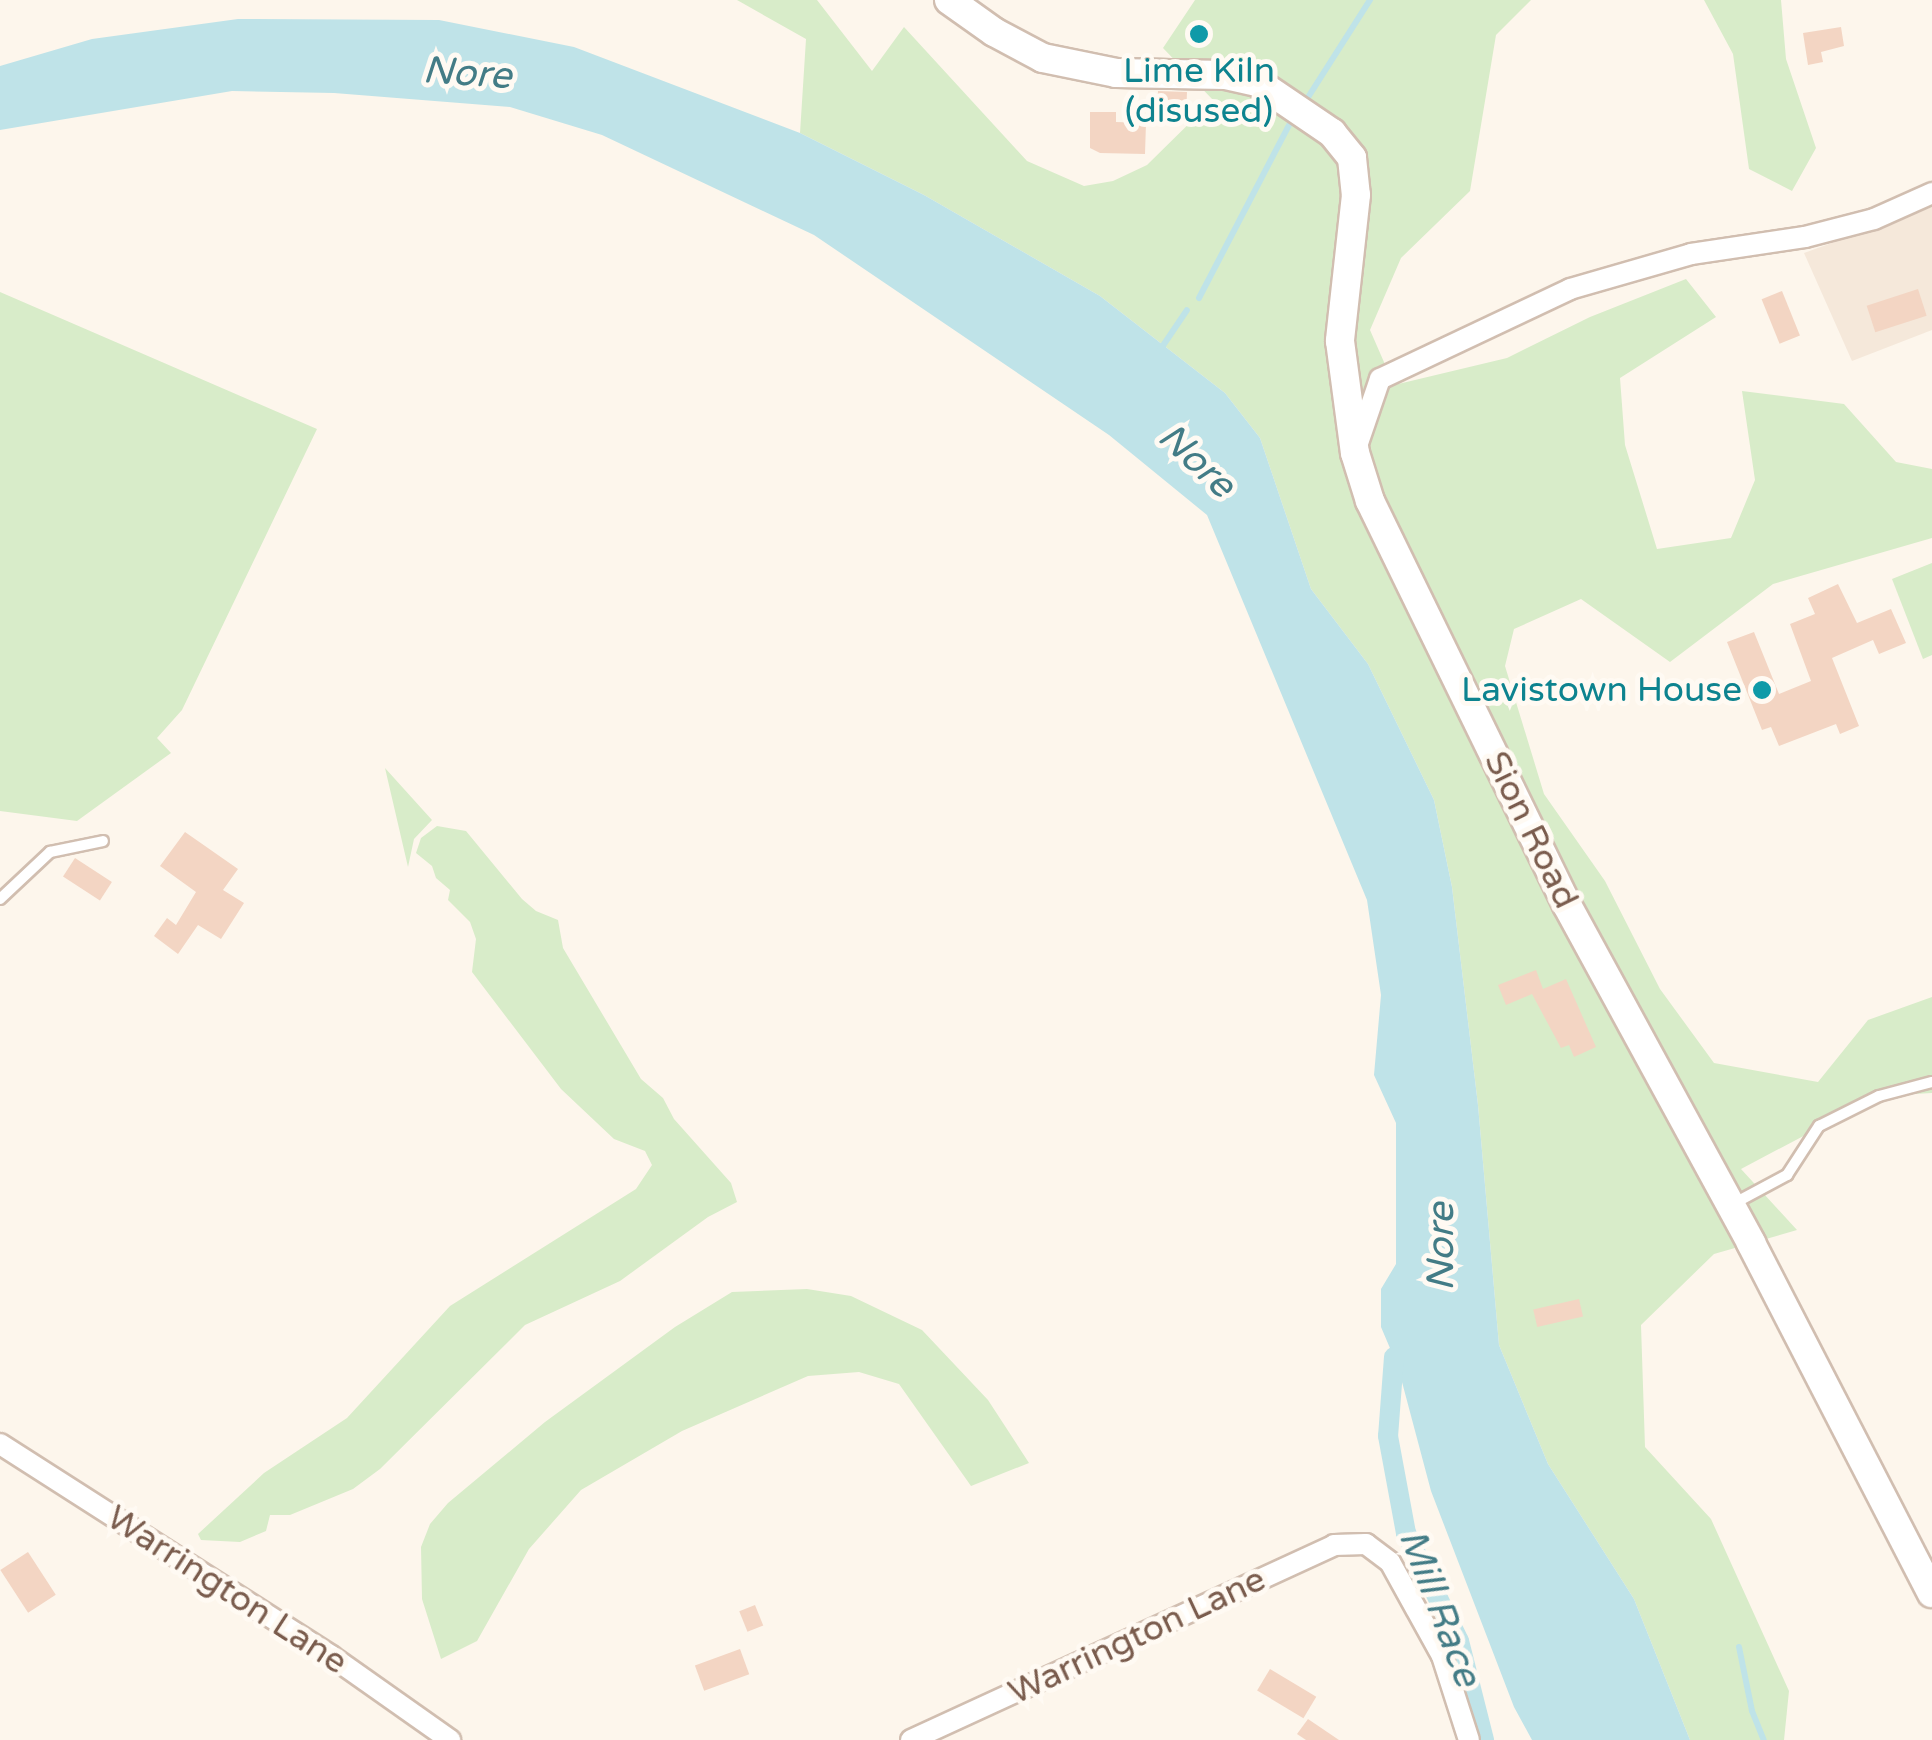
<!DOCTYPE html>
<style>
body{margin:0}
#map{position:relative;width:1932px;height:1740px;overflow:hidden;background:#fdf6ec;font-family:"Varela Round",sans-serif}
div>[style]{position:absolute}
.residential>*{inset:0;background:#f5e8da}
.green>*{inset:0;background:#d8ecc9}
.water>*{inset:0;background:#bfe3e8}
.stream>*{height:6px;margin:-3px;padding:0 3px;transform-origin:3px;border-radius:3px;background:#bfe3e8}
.canal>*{height:20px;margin:-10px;padding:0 10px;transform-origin:10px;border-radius:10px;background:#bfe3e8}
.building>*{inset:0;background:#f3d5c3;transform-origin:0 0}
.roads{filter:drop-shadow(2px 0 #d1beb0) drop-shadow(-2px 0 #d1beb0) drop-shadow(0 2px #d1beb0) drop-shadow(0 -2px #d1beb0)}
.lane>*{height:10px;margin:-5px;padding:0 5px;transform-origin:5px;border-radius:5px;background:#fff}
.street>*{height:20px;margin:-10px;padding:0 10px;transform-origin:10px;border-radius:10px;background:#fff}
.secondary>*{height:28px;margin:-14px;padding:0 14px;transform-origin:14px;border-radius:14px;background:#fff}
.dots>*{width:28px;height:28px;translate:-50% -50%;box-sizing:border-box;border:5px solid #fffaf3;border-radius:50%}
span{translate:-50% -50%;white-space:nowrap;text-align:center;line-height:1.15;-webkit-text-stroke:10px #fffaf3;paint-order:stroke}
.culture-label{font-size:35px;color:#0d838f}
.right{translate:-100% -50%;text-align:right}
.street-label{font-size:35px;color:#7a5c4d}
.water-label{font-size:38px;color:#437c86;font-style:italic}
</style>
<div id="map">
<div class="residential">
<i style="clip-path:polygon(1932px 207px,1932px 330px,1852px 361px,1804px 253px)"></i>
</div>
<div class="green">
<i style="clip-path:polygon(737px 0,817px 0,872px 71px,904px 27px,1027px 161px,1084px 186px,1113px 181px,1147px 165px,1213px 100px,1163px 48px,1195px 0,1531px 0,1496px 35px,1470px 191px,1401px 258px,1370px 330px,1394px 385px,1507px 358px,1590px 317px,1686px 279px,1716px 317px,1620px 378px,1625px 445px,1657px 549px,1731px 538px,1755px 480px,1742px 391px,1844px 404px,1896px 462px,1932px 469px,1932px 538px,1773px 584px,1670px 662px,1581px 599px,1514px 629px,1505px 666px,1544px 794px,1605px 881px,1660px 989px,1714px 1063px,1818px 1082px,1868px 1020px,1932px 997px,1932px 1093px,1879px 1096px,1741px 1169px,1797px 1230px,1714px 1254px,1641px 1325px,1645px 1447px,1711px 1519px,1789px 1691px,1784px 1740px,1690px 1740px,1634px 1599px,1548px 1464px,1499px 1345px,1478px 1105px,1452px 887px,1434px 800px,1368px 664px,1311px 589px,1260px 438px,1225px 393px,1100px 296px,924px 195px,800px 133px,806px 39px)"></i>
<i style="clip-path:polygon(1704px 0,1781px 0,1786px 59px,1816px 148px,1792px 191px,1749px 169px,1733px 54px)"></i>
<i style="clip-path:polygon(0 292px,317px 429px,182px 710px,157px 738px,171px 753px,77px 821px,0 811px)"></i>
<i style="clip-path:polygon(1932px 563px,1932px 655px,1923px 659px,1892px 579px)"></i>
<i style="clip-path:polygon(385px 768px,432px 820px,414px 839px,408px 867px)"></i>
<i style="clip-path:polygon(437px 826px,466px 831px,522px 899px,536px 911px,558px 920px,563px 948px,641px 1079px,663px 1098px,674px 1119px,731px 1183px,737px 1202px,708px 1217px,620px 1281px,525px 1325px,380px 1469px,353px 1489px,290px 1515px,270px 1515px,266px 1531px,240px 1542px,201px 1540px,198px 1534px,264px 1473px,347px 1418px,450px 1306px,636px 1189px,652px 1165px,645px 1151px,614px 1139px,561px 1089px,472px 972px,476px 939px,470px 922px,448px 900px,450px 890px,436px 878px,432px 866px,416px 853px,421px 838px)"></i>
<i style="clip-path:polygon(807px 1289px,851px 1296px,922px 1330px,988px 1400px,1029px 1463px,971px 1486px,899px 1384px,859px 1372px,808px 1376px,682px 1431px,581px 1490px,529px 1549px,477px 1641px,441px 1659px,422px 1599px,421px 1547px,430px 1524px,448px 1503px,545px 1422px,675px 1327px,732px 1292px)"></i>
</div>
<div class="water">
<i style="clip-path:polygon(238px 19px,439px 20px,574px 47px,800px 133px,924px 195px,1100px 296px,1225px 393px,1260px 438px,1311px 589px,1368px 664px,1434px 800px,1452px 887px,1478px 1105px,1499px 1345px,1548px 1464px,1634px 1599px,1690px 1740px,1532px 1740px,1514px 1707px,1431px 1491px,1398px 1367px,1381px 1327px,1381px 1289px,1396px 1264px,1396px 1123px,1374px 1075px,1381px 995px,1367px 900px,1207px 515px,1109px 435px,814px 235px,602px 135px,510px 107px,334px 93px,232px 91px,0 130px,0 66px,92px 39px)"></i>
</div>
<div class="stream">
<i style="left:1305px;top:102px;width:121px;rotate:-57.5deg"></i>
<i style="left:1199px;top:298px;width:195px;rotate:-62.5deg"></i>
<i style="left:1160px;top:350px;width:48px;rotate:-56deg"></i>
<i style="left:1739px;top:1647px;width:65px;rotate:78.5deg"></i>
<i style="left:1752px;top:1711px;width:31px;rotate:68deg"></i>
</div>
<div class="canal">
<i style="left:1394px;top:1357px;width:79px;rotate:94.3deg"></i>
<i style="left:1388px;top:1436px;width:99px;rotate:79.5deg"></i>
<i style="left:1406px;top:1533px;width:120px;rotate:63.9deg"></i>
<i style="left:1459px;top:1641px;width:102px;rotate:75.8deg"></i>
</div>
<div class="building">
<i style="clip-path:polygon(1841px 27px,1844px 46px,1821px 52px,1823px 62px,1808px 65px,1803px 33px)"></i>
<i style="left:1158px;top:91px;width:29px;height:30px;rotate:2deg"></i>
<i style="clip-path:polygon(1090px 112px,1116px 112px,1116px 122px,1146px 123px,1145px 154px,1100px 153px,1090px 148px)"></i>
<i style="left:1918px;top:289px;width:28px;height:54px;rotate:72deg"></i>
<i style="left:1782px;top:291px;width:48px;height:22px;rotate:68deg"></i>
<i style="clip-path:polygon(1838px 584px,1857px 623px,1891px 609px,1906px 643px,1879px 654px,1873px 640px,1832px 658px,1859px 726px,1840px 734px,1836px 724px,1779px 746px,1771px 727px,1762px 730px,1727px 642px,1754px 632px,1779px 694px,1811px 681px,1790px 624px,1815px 614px,1808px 598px)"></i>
<i style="clip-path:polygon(185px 832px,238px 869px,223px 890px,244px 903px,221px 939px,198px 925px,178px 954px,154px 936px,167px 918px,176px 925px,196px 892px,160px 866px)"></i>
<i style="left:75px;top:858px;width:44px;height:22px;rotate:33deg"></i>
<i style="clip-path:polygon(1536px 970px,1543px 989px,1566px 979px,1596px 1047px,1574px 1057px,1569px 1045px,1561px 1048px,1532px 994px,1506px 1005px,1498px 985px)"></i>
<i style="left:1579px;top:1299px;width:18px;height:47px;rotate:77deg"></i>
<i style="left:28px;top:1552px;width:51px;height:33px;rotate:57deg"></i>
<i style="left:755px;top:1605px;width:22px;height:17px;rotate:68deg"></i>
<i style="left:740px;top:1649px;width:27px;height:48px;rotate:70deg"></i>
<i style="left:1270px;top:1669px;width:54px;height:25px;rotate:31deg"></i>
<i style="clip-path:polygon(1308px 1719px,1339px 1740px,1306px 1740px,1297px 1734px)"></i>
</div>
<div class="roads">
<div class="lane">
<i style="left:0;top:899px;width:69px;rotate:-43.2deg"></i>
<i style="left:50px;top:852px;width:54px;rotate:-11.7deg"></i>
<i style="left:1731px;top:1205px;width:64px;rotate:-28.2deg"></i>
<i style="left:1787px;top:1175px;width:59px;rotate:-56.9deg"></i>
<i style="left:1819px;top:1126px;width:67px;rotate:-26.6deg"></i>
<i style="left:1879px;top:1096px;width:55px;rotate:-14.8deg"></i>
</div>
<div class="street">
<i style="left:1357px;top:446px;width:71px;rotate:-71.1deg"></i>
<i style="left:1380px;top:379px;width:210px;rotate:-25.3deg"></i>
<i style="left:1570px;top:289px;width:126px;rotate:-16.1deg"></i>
<i style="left:1691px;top:254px;width:115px;rotate:-8.5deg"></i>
<i style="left:1805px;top:237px;width:71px;rotate:-14.6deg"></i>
<i style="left:1874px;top:219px;width:64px;rotate:-24.1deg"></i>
<i style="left:0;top:1444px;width:393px;rotate:32.6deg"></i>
<i style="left:331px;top:1656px;width:146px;rotate:35.2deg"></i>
<i style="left:911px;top:1740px;width:466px;rotate:-24.7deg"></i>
<i style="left:1334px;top:1545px;width:32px;rotate:-2deg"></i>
<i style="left:1366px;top:1544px;width:30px;rotate:37deg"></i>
<i style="left:1390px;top:1562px;width:107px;rotate:61deg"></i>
<i style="left:1442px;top:1656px;width:88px;rotate:72.2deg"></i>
</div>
<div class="secondary">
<i style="left:949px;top:0;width:55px;rotate:35.4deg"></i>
<i style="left:994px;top:32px;width:55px;rotate:28deg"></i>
<i style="left:1043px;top:58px;width:75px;rotate:11.6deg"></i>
<i style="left:1116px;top:73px;width:110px;rotate:1deg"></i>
<i style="left:1226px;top:75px;width:32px;rotate:13deg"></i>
<i style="left:1257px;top:82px;width:91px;rotate:34.2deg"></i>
<i style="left:1332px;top:133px;width:32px;rotate:51deg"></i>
<i style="left:1352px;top:158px;width:37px;rotate:84deg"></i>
<i style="left:1356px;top:195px;width:147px;rotate:96.3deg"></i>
<i style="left:1340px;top:341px;width:113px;rotate:82.4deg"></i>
<i style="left:1355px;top:453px;width:50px;rotate:72.6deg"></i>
<i style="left:1370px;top:501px;width:449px;rotate:64deg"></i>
<i style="left:1567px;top:905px;width:385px;rotate:61.4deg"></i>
<i style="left:1751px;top:1243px;width:394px;rotate:62.7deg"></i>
</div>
</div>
<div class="dots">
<i style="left:1199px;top:34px;background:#0f9aa8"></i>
<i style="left:1762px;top:690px;background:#0f9aa8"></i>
</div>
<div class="culture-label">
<span style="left:1199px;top:91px">Lime Kiln<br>(disused)</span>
<span class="right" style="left:1742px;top:690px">Lavistown House</span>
</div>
<div class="street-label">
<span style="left:1531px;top:830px;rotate:64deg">Sion Road</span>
<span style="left:227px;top:1590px;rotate:33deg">Warrington Lane</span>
<span style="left:1137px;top:1636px;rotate:-25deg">Warrington Lane</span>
</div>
<div class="water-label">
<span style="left:467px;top:74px;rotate:4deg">Nore</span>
<span style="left:1196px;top:461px;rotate:43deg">Nore</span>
<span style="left:1442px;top:1247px;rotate:-90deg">Nore</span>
<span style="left:1439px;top:1608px;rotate:69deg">Mill Race</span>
</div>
</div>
